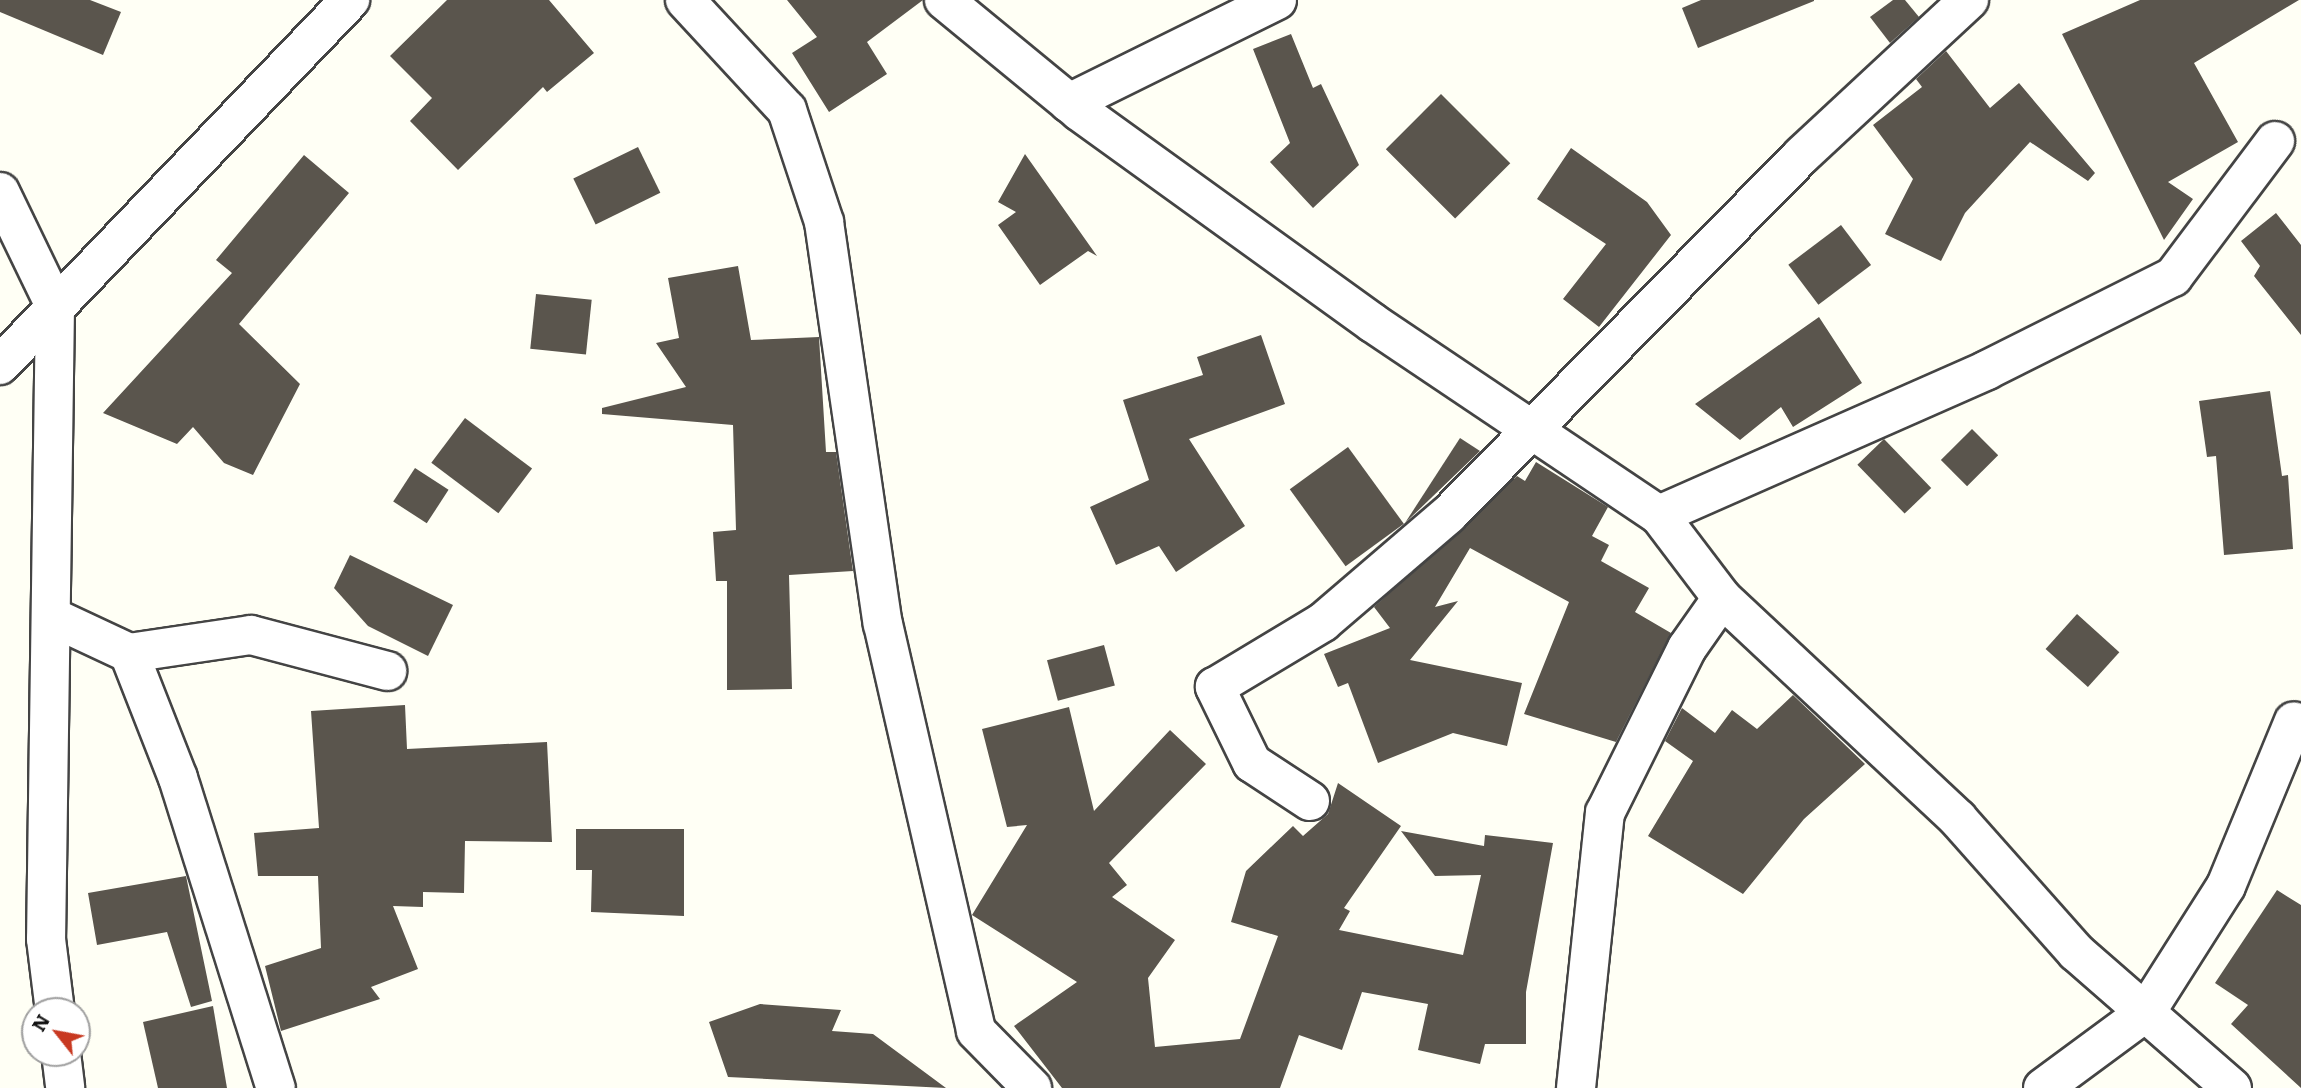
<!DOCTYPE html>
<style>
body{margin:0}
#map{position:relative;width:2301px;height:1088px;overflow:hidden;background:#fffff5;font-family:Literata,serif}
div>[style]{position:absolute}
.building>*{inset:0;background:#5a554d;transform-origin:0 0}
.roads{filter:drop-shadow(2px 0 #444) drop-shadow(-2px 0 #444) drop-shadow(0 2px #444) drop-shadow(0 -2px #444)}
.minor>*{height:38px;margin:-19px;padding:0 19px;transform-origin:19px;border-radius:19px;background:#fff}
span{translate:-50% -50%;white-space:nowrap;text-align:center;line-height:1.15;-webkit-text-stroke:7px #fff;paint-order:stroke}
.north{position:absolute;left:21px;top:997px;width:70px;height:70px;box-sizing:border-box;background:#fff;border:2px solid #a0a0a0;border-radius:50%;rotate:301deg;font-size:19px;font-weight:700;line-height:28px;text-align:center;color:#111}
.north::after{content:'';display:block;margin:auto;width:24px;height:32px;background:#c83921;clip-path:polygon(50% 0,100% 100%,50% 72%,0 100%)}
</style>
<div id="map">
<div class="building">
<i style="clip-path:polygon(0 0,90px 0,121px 12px,103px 55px,0 12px)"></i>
<i style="clip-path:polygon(447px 0,549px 0,594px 53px,547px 92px,543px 87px,458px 170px,410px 121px,432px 98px,390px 56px)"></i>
<i style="clip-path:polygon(787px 0,923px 0,867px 42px,887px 74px,829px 112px,792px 53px,817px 37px)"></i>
<i style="clip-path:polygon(1701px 0,1814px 0,1814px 1px,1698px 48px,1682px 8px)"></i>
<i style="clip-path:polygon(1893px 0,1905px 0,1919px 17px,1890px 43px,1870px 17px)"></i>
<i style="clip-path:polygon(2140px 0,2299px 0,2194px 63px,2238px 142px,2168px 182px,2193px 199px,2164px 240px,2062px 34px)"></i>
<i style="clip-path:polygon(1291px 34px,1313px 88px,1321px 84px,1359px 165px,1313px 208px,1270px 162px,1290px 143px,1253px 49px)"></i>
<i style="clip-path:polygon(1946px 51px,1990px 108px,2019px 83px,2095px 173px,2088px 181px,2030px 142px,1965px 213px,1941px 261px,1885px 234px,1913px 179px,1873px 125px,1922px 87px,1916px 79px)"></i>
<i style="left:1441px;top:94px;width:98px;height:78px;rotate:45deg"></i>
<i style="left:638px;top:147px;width:51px;height:72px;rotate:64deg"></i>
<i style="clip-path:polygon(1571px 148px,1647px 202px,1671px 235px,1599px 327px,1563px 299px,1606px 244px,1537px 199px)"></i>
<i style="clip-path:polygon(1025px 154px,1097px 256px,1088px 251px,1040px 285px,998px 225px,1016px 212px,998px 202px)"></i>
<i style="clip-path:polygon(304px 155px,349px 193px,239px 324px,300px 384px,253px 475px,224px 463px,193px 427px,177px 444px,103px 413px,232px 273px,216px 260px)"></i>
<i style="clip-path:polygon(2276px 213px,2301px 245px,2301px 335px,2254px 276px,2260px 266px,2241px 241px)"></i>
<i style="left:1841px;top:225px;width:50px;height:66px;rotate:53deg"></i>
<i style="clip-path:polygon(738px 266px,751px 340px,819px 337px,826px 452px,836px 452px,853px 571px,789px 575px,792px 689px,727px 690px,727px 581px,716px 581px,713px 532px,736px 530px,733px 425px,602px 414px,602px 408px,686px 387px,656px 343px,679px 338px,668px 278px)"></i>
<i style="left:536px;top:294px;width:56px;height:55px;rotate:6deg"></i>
<i style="clip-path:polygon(1819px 317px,1862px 383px,1793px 427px,1781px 407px,1740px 440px,1695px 404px)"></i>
<i style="clip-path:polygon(1261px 335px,1285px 404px,1189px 439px,1245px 526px,1176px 572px,1159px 546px,1116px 565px,1090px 507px,1149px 480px,1123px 400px,1203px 375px,1197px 357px)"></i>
<i style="clip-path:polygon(2270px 391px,2282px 476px,2288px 475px,2293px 549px,2224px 555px,2216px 456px,2207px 457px,2199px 401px)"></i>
<i style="left:465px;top:418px;width:84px;height:56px;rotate:37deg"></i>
<i style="left:1972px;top:429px;width:37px;height:44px;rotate:45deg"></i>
<i style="clip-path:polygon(1460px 438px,1480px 451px,1405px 523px)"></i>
<i style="left:1884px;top:439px;width:68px;height:37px;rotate:46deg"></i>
<i style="left:1348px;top:447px;width:95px;height:72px;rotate:54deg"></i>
<i style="clip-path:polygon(1536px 462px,1608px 507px,1592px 536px,1609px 545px,1601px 561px,1649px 588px,1635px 612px,1671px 633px,1616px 742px,1524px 714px,1569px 602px,1470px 548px,1435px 607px,1458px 601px,1410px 660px,1522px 683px,1507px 746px,1453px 733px,1378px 763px,1348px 683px,1338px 687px,1324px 654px,1390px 628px,1374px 607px,1517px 476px,1525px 481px)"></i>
<i style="left:415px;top:468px;width:40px;height:40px;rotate:33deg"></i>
<i style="clip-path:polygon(350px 555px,453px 605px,428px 656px,368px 626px,334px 588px)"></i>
<i style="left:2077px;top:614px;width:57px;height:47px;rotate:42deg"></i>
<i style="left:1104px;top:645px;width:42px;height:59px;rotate:75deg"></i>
<i style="clip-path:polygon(1793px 695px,1865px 764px,1804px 819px,1743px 894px,1648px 836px,1693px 761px,1665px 741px,1682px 708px,1715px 733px,1732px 710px,1757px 729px)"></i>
<i style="clip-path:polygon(405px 705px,407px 749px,547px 742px,552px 842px,465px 841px,464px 893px,423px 892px,423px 907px,393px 906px,418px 969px,371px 987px,380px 999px,281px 1031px,265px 966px,321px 948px,318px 876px,258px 876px,254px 833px,319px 828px,311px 711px)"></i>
<i style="clip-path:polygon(1069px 707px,1094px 811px,1170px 730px,1206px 764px,1109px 863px,1127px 885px,1112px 897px,1175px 940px,1148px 978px,1155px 1047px,1240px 1039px,1278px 936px,1231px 922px,1246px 871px,1293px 826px,1303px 836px,1328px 814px,1338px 783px,1401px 826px,1344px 908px,1350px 911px,1339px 930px,1463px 955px,1481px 875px,1435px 876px,1401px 831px,1484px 846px,1485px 835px,1553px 843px,1526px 992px,1526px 1044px,1485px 1044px,1480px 1064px,1418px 1050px,1428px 1004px,1362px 992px,1342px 1050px,1299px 1035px,1280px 1088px,1062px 1088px,1014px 1026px,1077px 982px,972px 915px,1027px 825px,1007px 827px,982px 729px)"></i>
<i style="clip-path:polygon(576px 829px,684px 829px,684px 916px,591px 912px,592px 870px,576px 870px)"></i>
<i style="clip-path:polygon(186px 876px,212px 1001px,191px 1007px,167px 932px,97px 945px,88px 893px)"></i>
<i style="clip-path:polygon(2277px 890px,2301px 905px,2301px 1088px,2231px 1024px,2248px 1005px,2215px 983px)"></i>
<i style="clip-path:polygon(760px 1004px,841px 1010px,832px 1031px,873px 1034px,946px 1088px,728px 1077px,709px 1022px)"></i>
<i style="clip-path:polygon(213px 1006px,227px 1088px,158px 1088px,143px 1022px)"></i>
</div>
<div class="roads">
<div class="minor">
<i style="left:685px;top:0;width:150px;rotate:47.2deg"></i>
<i style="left:787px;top:110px;width:118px;rotate:71.7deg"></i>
<i style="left:824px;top:222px;width:406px;rotate:81.7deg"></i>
<i style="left:883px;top:624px;width:417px;rotate:77.1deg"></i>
<i style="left:976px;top:1031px;width:80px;rotate:45.5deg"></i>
<i style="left:944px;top:0;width:175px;rotate:39.4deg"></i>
<i style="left:1079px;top:111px;width:362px;rotate:35.8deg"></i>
<i style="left:1373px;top:323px;width:344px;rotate:33.9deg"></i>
<i style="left:1659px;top:515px;width:104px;rotate:52.8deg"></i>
<i style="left:1722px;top:598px;width:323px;rotate:43.1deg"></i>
<i style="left:1958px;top:819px;width:178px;rotate:48.4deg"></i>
<i style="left:2076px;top:952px;width:207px;rotate:41.1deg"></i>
<i style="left:1069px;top:103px;width:232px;rotate:-26.3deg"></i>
<i style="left:0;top:192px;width:127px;rotate:64.2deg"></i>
<i style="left:55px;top:306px;width:633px;rotate:90.81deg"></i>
<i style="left:46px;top:939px;width:73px;rotate:82.9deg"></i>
<i style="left:0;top:365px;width:506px;rotate:-46.2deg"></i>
<i style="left:1659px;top:515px;width:359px;rotate:-23.8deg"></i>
<i style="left:1987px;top:370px;width:208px;rotate:-26.6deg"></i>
<i style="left:2173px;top:277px;width:170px;rotate:-53.1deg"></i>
<i style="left:52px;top:617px;width:85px;rotate:25.1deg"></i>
<i style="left:129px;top:653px;width:134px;rotate:68.6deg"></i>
<i style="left:178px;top:778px;width:325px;rotate:72.5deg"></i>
<i style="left:129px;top:653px;width:123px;rotate:-8.4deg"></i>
<i style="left:251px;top:635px;width:141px;rotate:14.8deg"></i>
<i style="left:1310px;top:801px;width:69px;rotate:-146.8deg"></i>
<i style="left:1252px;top:763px;width:85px;rotate:-116deg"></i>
<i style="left:1215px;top:687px;width:126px;rotate:-31deg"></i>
<i style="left:1323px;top:622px;width:165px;rotate:-40.6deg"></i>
<i style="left:1448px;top:515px;width:505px;rotate:-45.48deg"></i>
<i style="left:1802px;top:155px;width:228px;rotate:-42.9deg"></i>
<i style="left:61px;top:1053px;width:35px;rotate:83deg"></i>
<i style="left:1576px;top:1088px;width:277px;rotate:-84deg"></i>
<i style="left:1605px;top:813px;width:184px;rotate:-63.6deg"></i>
<i style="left:1687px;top:648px;width:61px;rotate:-55deg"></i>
<i style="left:2043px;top:1088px;width:128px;rotate:-36.4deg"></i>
<i style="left:2146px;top:1012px;width:149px;rotate:-57.6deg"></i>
<i style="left:2226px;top:886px;width:178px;rotate:-67.6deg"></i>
</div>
</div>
<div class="north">N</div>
</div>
